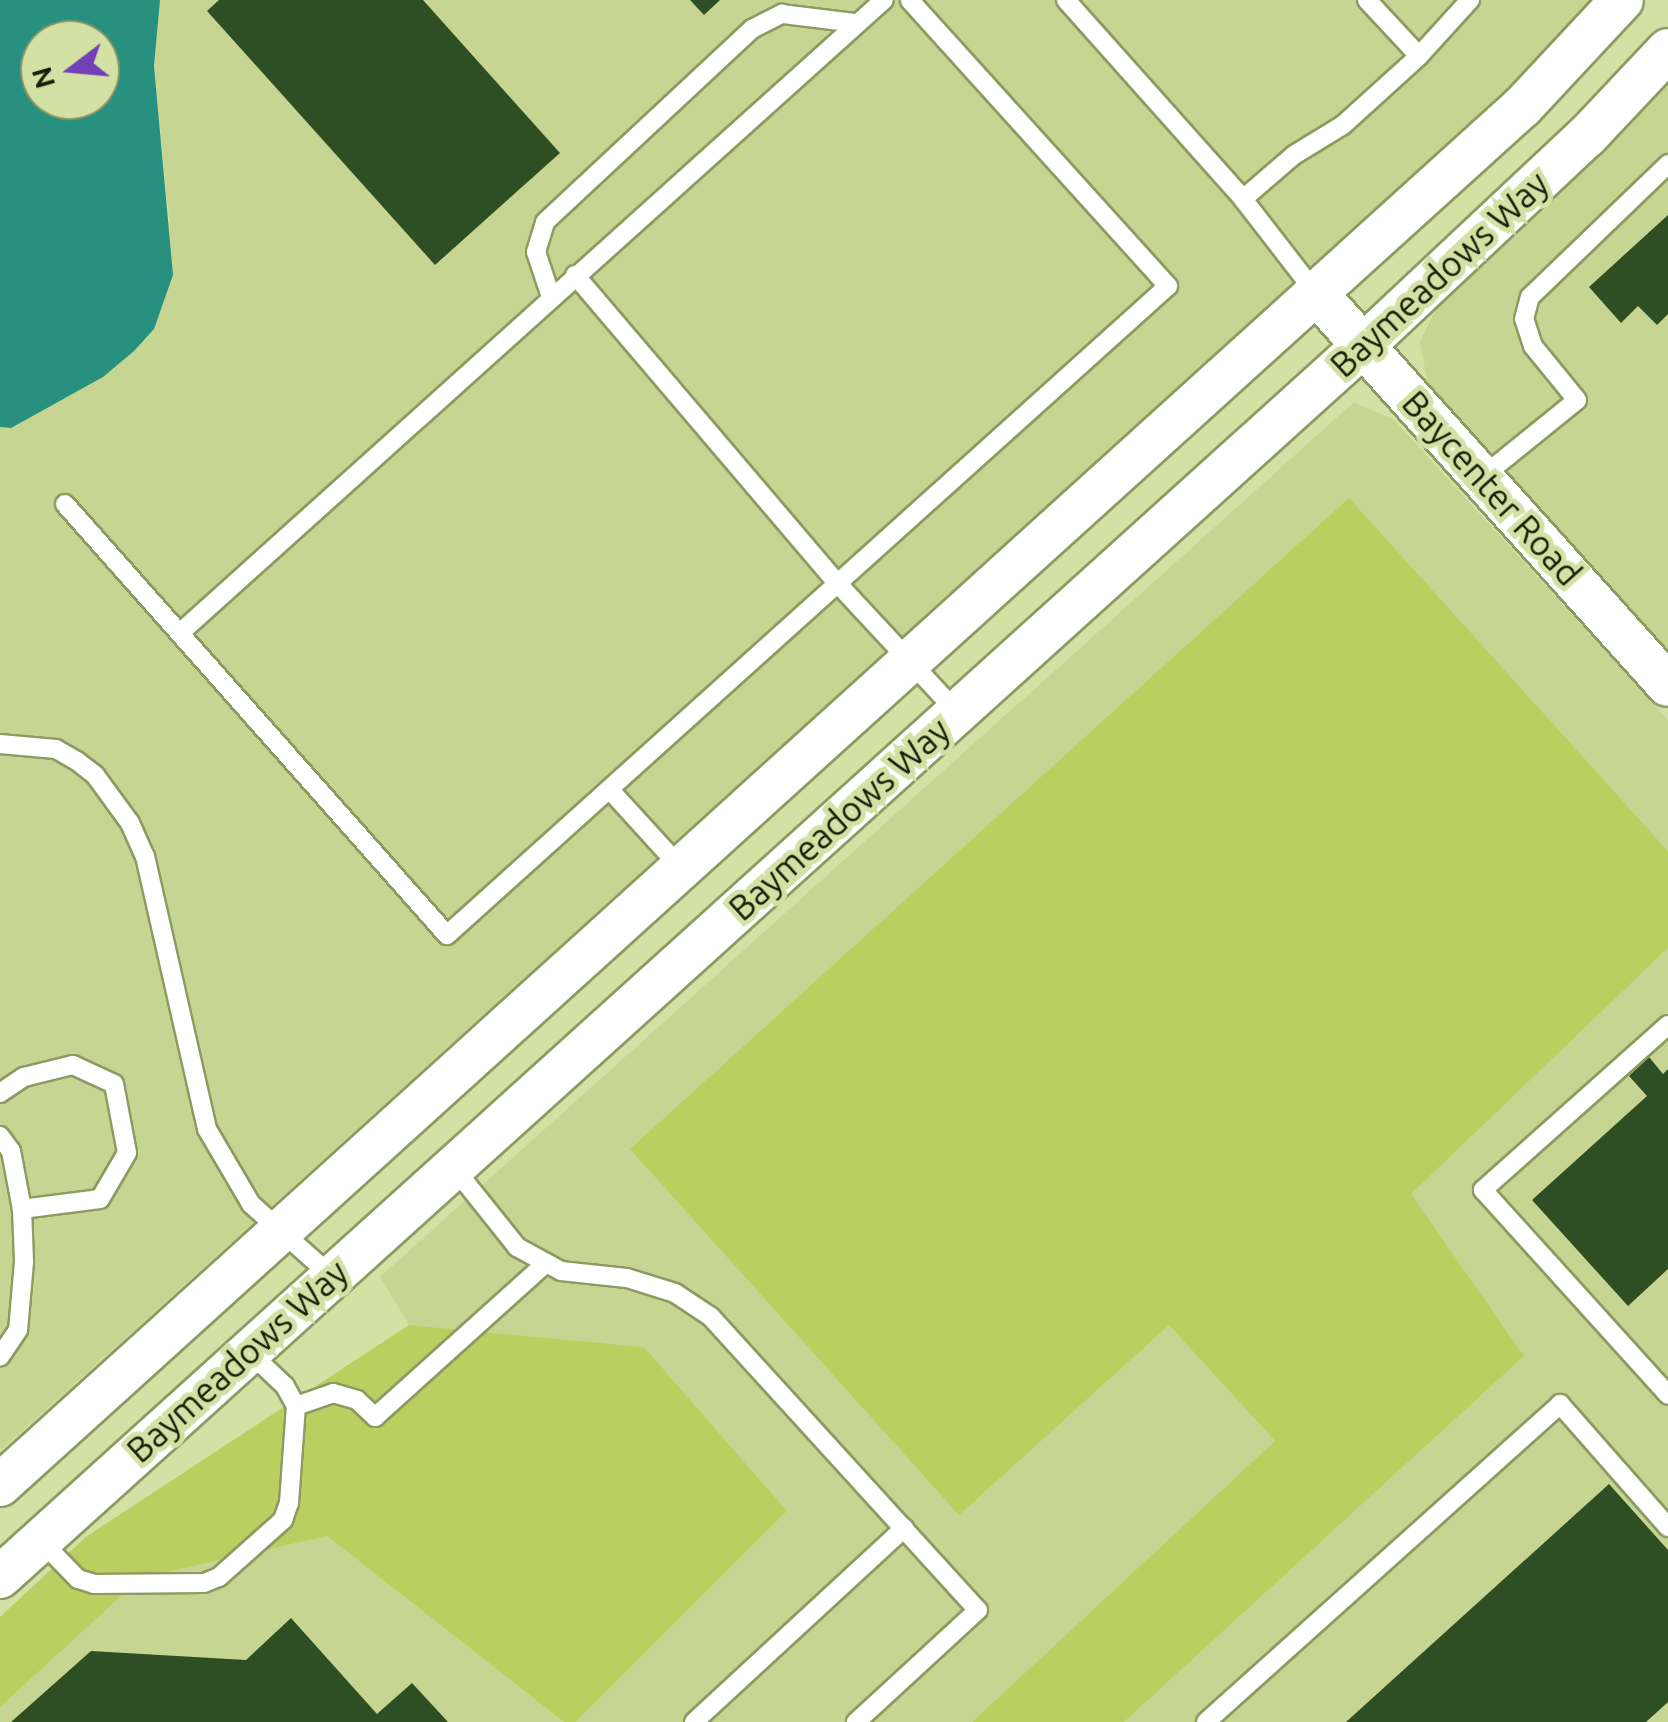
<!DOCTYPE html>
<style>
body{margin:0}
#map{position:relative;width:1668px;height:1722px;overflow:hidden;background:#d3e1a5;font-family:Ubuntu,sans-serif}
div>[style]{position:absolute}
.built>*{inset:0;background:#c7d593}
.green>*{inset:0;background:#bacf60}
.water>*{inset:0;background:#27907e}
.building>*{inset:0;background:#2e4f24}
.roads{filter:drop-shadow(2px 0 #8d9a61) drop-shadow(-2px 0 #8d9a61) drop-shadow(0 2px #8d9a61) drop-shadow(0 -2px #8d9a61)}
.service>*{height:18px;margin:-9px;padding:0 9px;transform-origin:9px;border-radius:9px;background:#fff}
.tertiary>*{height:42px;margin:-21px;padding:0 21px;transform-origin:21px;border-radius:21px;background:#fff}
span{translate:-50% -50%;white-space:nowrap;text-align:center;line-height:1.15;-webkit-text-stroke:10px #d3e1a5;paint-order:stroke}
.street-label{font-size:35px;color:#1b1f08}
.north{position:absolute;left:20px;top:20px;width:100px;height:100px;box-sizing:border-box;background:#d3e1a5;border:2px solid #899366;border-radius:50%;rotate:254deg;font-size:28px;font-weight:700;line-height:40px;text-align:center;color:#1b1f08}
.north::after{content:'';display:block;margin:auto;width:35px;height:45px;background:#7241b8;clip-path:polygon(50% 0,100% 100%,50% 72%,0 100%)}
</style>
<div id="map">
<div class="built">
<i style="clip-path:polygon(160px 0,1598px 0,1521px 78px,0 1451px,0 427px,11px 428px,103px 377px,154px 329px,170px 229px,154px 66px)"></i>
<i style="clip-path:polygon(1668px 81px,1668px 652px,1428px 386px,1420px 341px,1443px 296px)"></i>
<i style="clip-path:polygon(1354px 402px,1394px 420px,1668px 720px,1668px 851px,1349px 499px,1169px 1325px,1276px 1442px,972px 1722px,576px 1722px,787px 1511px,644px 1347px,409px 1325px,380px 1277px)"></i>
<i style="clip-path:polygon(1668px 948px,1668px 1722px,1124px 1722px,1524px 1356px,1410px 1194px)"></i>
<i style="clip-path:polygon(327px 1536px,564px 1722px,0 1722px,0 1707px,141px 1578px)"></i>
</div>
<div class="green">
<i style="clip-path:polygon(1349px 498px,1668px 851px,1668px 948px,1411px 1194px,1524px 1356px,1124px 1722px,972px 1722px,1275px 1441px,1169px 1325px,959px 1515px,630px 1149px)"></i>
<i style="clip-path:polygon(409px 1325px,644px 1347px,787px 1511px,576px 1722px,564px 1722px,327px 1536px,141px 1578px,0 1707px,0 1617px,87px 1536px)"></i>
</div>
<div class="water">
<i style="clip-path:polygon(evenodd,0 0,160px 0,154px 66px,173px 275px,154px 329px,134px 351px,103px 377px,11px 428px,0 427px,0 0,40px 40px,100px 40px,100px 100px,40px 100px,40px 40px)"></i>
</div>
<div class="building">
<i style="clip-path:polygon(219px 0,423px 0,560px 153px,435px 265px,207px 11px)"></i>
<i style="clip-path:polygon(690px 0,720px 0,704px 15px)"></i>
<i style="clip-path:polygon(1668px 215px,1668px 314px,1657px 325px,1638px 306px,1621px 323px,1589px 287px)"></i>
<i style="clip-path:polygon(1649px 1057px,1663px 1074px,1668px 1069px,1668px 1269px,1628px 1306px,1532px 1200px,1647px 1096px,1629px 1076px)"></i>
<i style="clip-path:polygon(1609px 1484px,1668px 1550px,1668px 1702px,1646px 1722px,1346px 1722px)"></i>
<i style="clip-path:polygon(291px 1618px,377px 1714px,412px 1683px,448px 1722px,11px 1722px,91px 1651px,246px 1660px)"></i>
</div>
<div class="roads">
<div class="service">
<i style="left:1066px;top:0;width:266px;rotate:48.3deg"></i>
<i style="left:1243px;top:199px;width:118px;rotate:52.3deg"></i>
<i style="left:1367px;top:0;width:76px;rotate:47.1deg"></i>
<i style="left:1243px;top:199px;width:67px;rotate:-40.8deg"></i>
<i style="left:1294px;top:155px;width:57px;rotate:-31.5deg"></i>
<i style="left:1343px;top:125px;width:103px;rotate:-42.2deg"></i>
<i style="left:1419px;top:56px;width:76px;rotate:-47.7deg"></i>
<i style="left:575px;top:275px;width:407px;rotate:49.6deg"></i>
<i style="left:839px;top:585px;width:173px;rotate:47.1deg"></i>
<i style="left:551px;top:297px;width:47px;rotate:-108.4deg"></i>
<i style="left:536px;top:252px;width:31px;rotate:-73deg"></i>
<i style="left:545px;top:222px;width:283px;rotate:-43deg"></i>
<i style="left:752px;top:29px;width:34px;rotate:-27deg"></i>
<i style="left:782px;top:14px;width:74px;rotate:7deg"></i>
<i style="left:1482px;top:477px;width:122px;rotate:-39deg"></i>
<i style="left:1577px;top:400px;width:70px;rotate:-129.2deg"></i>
<i style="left:1533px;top:346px;width:28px;rotate:-108deg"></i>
<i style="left:1524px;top:319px;width:23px;rotate:-75deg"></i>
<i style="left:1530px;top:297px;width:192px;rotate:-43.9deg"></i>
<i style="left:65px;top:504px;width:576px;rotate:48.45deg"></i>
<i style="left:447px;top:935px;width:970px;rotate:-41.99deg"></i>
<i style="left:1168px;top:286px;width:385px;rotate:-132.1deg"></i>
<i style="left:181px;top:632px;width:945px;rotate:-41.96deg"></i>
<i style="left:0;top:744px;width:56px;rotate:5.1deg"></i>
<i style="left:56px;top:749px;width:24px;rotate:30deg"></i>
<i style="left:77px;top:761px;width:23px;rotate:38deg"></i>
<i style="left:95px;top:775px;width:59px;rotate:53.9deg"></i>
<i style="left:130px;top:823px;width:36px;rotate:66deg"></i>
<i style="left:145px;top:856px;width:280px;rotate:77.2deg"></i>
<i style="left:207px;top:1129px;width:87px;rotate:59.6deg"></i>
<i style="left:251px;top:1204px;width:106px;rotate:41.9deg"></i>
<i style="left:610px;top:790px;width:104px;rotate:47.7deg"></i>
<i style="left:1668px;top:1025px;width:248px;rotate:138.3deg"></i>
<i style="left:1483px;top:1190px;width:276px;rotate:47.9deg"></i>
<i style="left:0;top:1093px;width:29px;rotate:-34deg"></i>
<i style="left:24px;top:1077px;width:50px;rotate:-13.8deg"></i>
<i style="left:73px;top:1065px;width:45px;rotate:24.9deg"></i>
<i style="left:114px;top:1084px;width:70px;rotate:79.3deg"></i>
<i style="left:127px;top:1153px;width:53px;rotate:120.4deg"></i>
<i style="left:100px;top:1199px;width:79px;rotate:172.7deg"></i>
<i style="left:0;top:1136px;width:19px;rotate:54deg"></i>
<i style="left:11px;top:1151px;width:59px;rotate:79.3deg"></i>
<i style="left:22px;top:1209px;width:53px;rotate:87.8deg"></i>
<i style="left:24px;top:1262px;width:68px;rotate:95deg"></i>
<i style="left:18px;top:1330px;width:32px;rotate:124deg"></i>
<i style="left:454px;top:1168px;width:101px;rotate:51.4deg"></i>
<i style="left:517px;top:1247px;width:50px;rotate:28.6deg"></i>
<i style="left:561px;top:1271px;width:66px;rotate:6.1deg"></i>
<i style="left:627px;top:1278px;width:50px;rotate:17.4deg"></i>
<i style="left:675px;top:1293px;width:43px;rotate:33.7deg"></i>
<i style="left:711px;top:1317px;width:396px;rotate:47.7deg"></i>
<i style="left:978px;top:1610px;width:166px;rotate:137.4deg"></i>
<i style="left:296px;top:1406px;width:39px;rotate:-19deg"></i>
<i style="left:333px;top:1393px;width:25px;rotate:16deg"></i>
<i style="left:357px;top:1400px;width:25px;rotate:43deg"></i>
<i style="left:375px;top:1417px;width:230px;rotate:-42deg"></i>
<i style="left:41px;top:1541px;width:53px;rotate:45.8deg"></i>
<i style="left:78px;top:1579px;width:17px;rotate:17deg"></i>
<i style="left:94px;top:1584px;width:110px;rotate:-0.5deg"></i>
<i style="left:204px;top:1583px;width:16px;rotate:-22deg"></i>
<i style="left:219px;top:1577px;width:86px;rotate:-41.7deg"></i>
<i style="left:283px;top:1520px;width:18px;rotate:-71deg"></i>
<i style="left:289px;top:1503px;width:97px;rotate:-85.9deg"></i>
<i style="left:296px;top:1406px;width:23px;rotate:-119deg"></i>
<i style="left:285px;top:1386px;width:50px;rotate:-136.6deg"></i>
<i style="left:694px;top:1722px;width:286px;rotate:-42.7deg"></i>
<i style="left:1206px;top:1722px;width:476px;rotate:-41.9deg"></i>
<i style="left:1560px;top:1404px;width:164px;rotate:48.7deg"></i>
</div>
<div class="tertiary">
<i style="left:1315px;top:292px;width:528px;rotate:48.07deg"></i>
<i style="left:0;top:1485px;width:2055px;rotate:-42.16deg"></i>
<i style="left:1523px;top:106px;width:145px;rotate:-47deg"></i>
<i style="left:0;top:1577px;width:1837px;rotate:-42.09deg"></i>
<i style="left:1363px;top:346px;width:307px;rotate:-43.2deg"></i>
<i style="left:1587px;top:136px;width:118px;rotate:-46.7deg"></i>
</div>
</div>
<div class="street-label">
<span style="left:1439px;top:274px;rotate:-43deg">Baymeadows Way</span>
<span style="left:1492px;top:488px;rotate:48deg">Baycenter Road</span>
<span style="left:839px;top:819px;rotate:-42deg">Baymeadows Way</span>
<span style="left:237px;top:1361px;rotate:-42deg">Baymeadows Way</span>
</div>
<div class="north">N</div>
</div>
